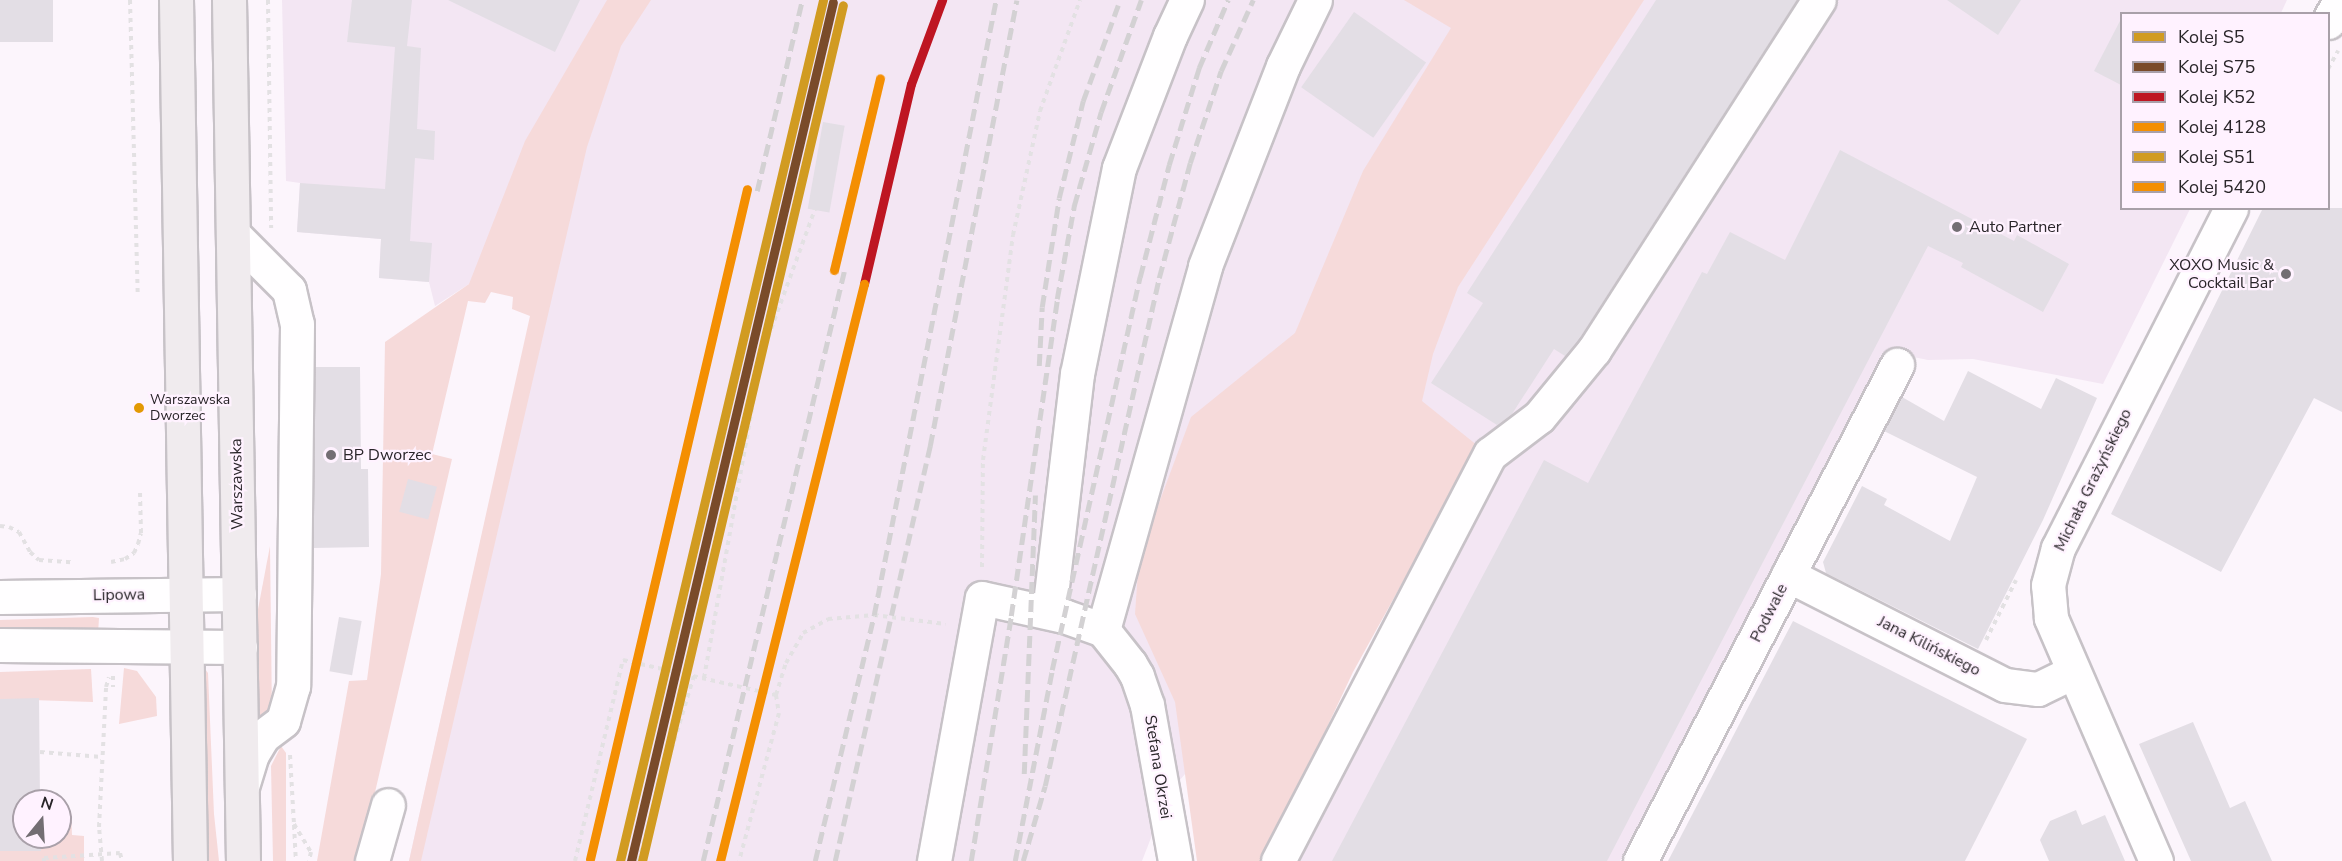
<!DOCTYPE html>
<meta charset="utf-8">
<style>
body{margin:0}
#map{position:relative;width:2342px;height:861px;overflow:hidden;background:#fcf5fc;font-family:"Nunito Sans",sans-serif}
div>[style]{position:absolute}
.built>*{inset:0;background:#f3e6f3}
.green>*{inset:0;background:#f6dada}
.building>*{inset:0;background:#e3dee5;transform-origin:0 0}
.path>*{height:4px;margin-top:-2px;transform-origin:0;background:repeating-linear-gradient(90deg,#e3e1e3 0 4.5px,transparent 0 9px)}
.roads{filter:drop-shadow(2px 0 #c7c2c7) drop-shadow(-2px 0 #c7c2c7) drop-shadow(0 2px #c7c2c7) drop-shadow(0 -2px #c7c2c7)}
.minor>*{height:33px;margin:-16.5px;padding:0 16.5px;transform-origin:16.5px;border-radius:16.5px;background:#fffeff}
.major>*{height:33px;margin:-16.5px;padding:0 16.5px;transform-origin:16.5px;border-radius:16.5px;background:#f0ebee}
.rail>*{height:4.5px;margin-top:-2.25px;transform-origin:0;background:repeating-linear-gradient(90deg,#d3d1d3 0 12px,transparent 0 18px)}
.path-bridge>*{height:4px;margin-top:-2px;transform-origin:0;background:repeating-linear-gradient(90deg,#e3e1e3 0 4.5px,transparent 0 9px)}
.rail-1>*{height:9px;margin:-4.5px;padding:0 4.5px;transform-origin:4.5px;border-radius:4.5px;background:#d19b21}
.rail-2>*{height:9px;margin:-4.5px;padding:0 4.5px;transform-origin:4.5px;border-radius:4.5px;background:#7a4b2a}
.rail-3>*{height:9px;margin:-4.5px;padding:0 4.5px;transform-origin:4.5px;border-radius:4.5px;background:#be1622}
.rail-4>*{height:9px;margin:-4.5px;padding:0 4.5px;transform-origin:4.5px;border-radius:4.5px;background:#f48f02}
.rail-5>*{height:9px;margin:-4.5px;padding:0 4.5px;transform-origin:4.5px;border-radius:4.5px;background:#d19b21}
.rail-6>*{height:9px;margin:-4.5px;padding:0 4.5px;transform-origin:4.5px;border-radius:4.5px;background:#f48f02}
.dots>*{width:16px;height:16px;translate:-50% -50%;box-sizing:border-box;border:3px solid #fff2ff;border-radius:50%}
span{translate:-50% -50%;white-space:nowrap;text-align:center;line-height:1.15;-webkit-text-stroke:4.5px #fff2ff;paint-order:stroke}
.bus-label{font-size:14px;color:#292529}
.left{translate:0 -50%;text-align:left}
.poi-label{font-size:16px;color:#292529}
.right{translate:-100% -50%;text-align:right}
.street-label{font-size:16px;color:#292529}
.legend{position:absolute;left:2120px;top:12px;width:210px;height:198px;box-sizing:border-box;background:#fff2ff;border:2px solid #a9a0a9;margin:0;padding:8px 10px;list-style:none;font-size:18px;color:#292529}
.legend li{display:flex;align-items:center;gap:12px;height:30px}
.legend b{width:30px;border:2px solid #a9a0a9}
.north{position:absolute;left:12px;top:789px;width:60px;height:60px;box-sizing:border-box;background:#fff2ff;border:2px solid #a9a0a9;border-radius:50%;rotate:18deg;font-size:16px;font-weight:700;line-height:24px;text-align:center;color:#292529}
.north::after{content:'';display:block;margin:auto;width:21px;height:27px;background:#736e73;clip-path:polygon(50% 0,100% 100%,50% 72%,0 100%)}
</style>
<div id="map">
<div class="built">
<i style="clip-path:polygon(282px 0,2287px 0,2281px 13px,2122px 14px,2122px 208px,2190px 209px,2103px 384px,1973px 359px,1928px 360px,1889px 352px,1620px 861px,1300px 861px,1482px 491px,1423px 553px,1322px 629px,1226px 726px,1168px 794px,1142px 861px,409px 861px,534px 302px,469px 284px,435px 306px,429px 282px,379px 278px,381px 239px,297px 232px,300px 183px,286px 181px)"></i>
</div>
<div class="green">
<i style="clip-path:polygon(607px 0,651px 0,621px 46px,587px 147px,421px 861px,409px 861px,530px 316px,512px 309px,513px 297px,491px 292px,485px 303px,468px 301px,432px 454px,452px 459px,373px 801px,356px 861px,317px 861px,349px 681px,367px 680px,381px 574px,385px 342px,469px 284px,525px 141px)"></i>
<i style="clip-path:polygon(1404px 0,1644px 0,1458px 287px,1433px 354px,1422px 401px,1478px 446px,1353px 672px,1264px 861px,1197px 861px,1175px 702px,1135px 614px,1139px 557px,1191px 417px,1295px 333px,1363px 171px,1451px 28px)"></i>
<i style="clip-path:polygon(270px 546px,272px 717px,264px 721px,259px 715px,255px 625px)"></i>
<i style="clip-path:polygon(93px 617px,99px 618px,98px 634px,0 635px,0 620px)"></i>
<i style="clip-path:polygon(124px 668px,137px 671px,156px 697px,157px 716px,119px 724px)"></i>
<i style="clip-path:polygon(91px 669px,93px 702px,0 699px,0 672px)"></i>
<i style="clip-path:polygon(205px 669px,208px 673px,214px 814px,219px 861px,206px 861px)"></i>
<i style="clip-path:polygon(281px 746px,286px 753px,286px 861px,273px 861px,271px 766px)"></i>
<i style="clip-path:polygon(60px 801px,71px 812px,72px 835px,84px 836px,84px 861px,0 861px,0 851px,40px 851px,41px 837px,60px 837px)"></i>
</div>
<div class="building">
<i style="left:0;top:0;width:53px;height:42px"></i>
<i style="clip-path:polygon(352px 0,412px 0,407px 46px,421px 48px,417px 129px,435px 131px,434px 160px,415px 158px,410px 241px,432px 243px,429px 282px,379px 278px,381px 239px,297px 232px,300px 183px,385px 189px,395px 47px,347px 42px)"></i>
<i style="clip-path:polygon(448px 0,580px 0,555px 52px)"></i>
<i style="clip-path:polygon(1656px 0,1797px 0,1579px 339px,1565px 356px,1554px 349px,1512px 414px,1497px 425px,1431px 383px,1483px 303px,1467px 293px)"></i>
<i style="clip-path:polygon(1947px 0,2021px 0,1998px 35px)"></i>
<i style="left:1354px;top:12px;width:88px;height:92px;rotate:35deg"></i>
<i style="clip-path:polygon(2121px 19px,2121px 85px,2094px 71px)"></i>
<i style="left:823px;top:122px;width:22px;height:88px;rotate:10deg"></i>
<i style="clip-path:polygon(1840px 150px,2014px 241px,2017px 235px,2069px 264px,2043px 312px,1961px 267px,1963px 263px,1928px 246px,1607px 861px,1332px 861px,1544px 460px,1588px 483px,1702px 272px,1707px 274px,1730px 232px,1785px 260px)"></i>
<i style="clip-path:polygon(2263px 208px,2342px 208px,2342px 412px,2314px 398px,2221px 572px,2111px 514px)"></i>
<i style="clip-path:polygon(315px 367px,360px 367px,361px 469px,368px 469px,369px 547px,313px 548px)"></i>
<i style="clip-path:polygon(1968px 371px,2041px 409px,2056px 378px,2097px 398px,2043px 520px,1978px 649px,1826px 573px,1823px 562px,1862px 486px,1887px 499px,1884px 505px,1950px 541px,1977px 477px,1884px 431px,1902px 397px,1944px 421px)"></i>
<i style="left:408px;top:479px;width:30px;height:34px;rotate:15deg"></i>
<i style="left:339px;top:617px;width:23px;height:55px;rotate:10deg"></i>
<i style="clip-path:polygon(1793px 621px,2027px 739px,1965px 861px,1668px 861px)"></i>
<i style="clip-path:polygon(39px 698px,40px 801px,24px 801px,24px 837px,41px 837px,41px 851px,0 851px,0 699px)"></i>
<i style="clip-path:polygon(2193px 722px,2230px 808px,2245px 801px,2272px 861px,2191px 861px,2139px 744px)"></i>
<i style="clip-path:polygon(2076px 810px,2082px 825px,2105px 815px,2125px 861px,2049px 861px,2040px 840px,2050px 821px)"></i>
</div>
<div class="path">
<i style="left:130px;top:0;width:297px;rotate:88.5deg"></i>
<i style="left:268px;top:0;width:228px;rotate:89.2deg"></i>
<i style="left:2328px;top:69px;width:21px;rotate:-61deg"></i>
<i style="left:0;top:526px;width:9px;rotate:6deg"></i>
<i style="left:9px;top:527px;width:11px;rotate:27deg"></i>
<i style="left:19px;top:532px;width:23px;rotate:61deg"></i>
<i style="left:30px;top:552px;width:12px;rotate:42deg"></i>
<i style="left:39px;top:560px;width:32px;rotate:4deg"></i>
<i style="left:111px;top:562px;width:14px;rotate:-12deg"></i>
<i style="left:125px;top:559px;width:11px;rotate:-34deg"></i>
<i style="left:134px;top:553px;width:10px;rotate:-66deg"></i>
<i style="left:138px;top:544px;width:11px;rotate:-75deg"></i>
<i style="left:141px;top:533px;width:40px;rotate:-91.4deg"></i>
<i style="left:982px;top:567px;width:107px;rotate:-89.5deg"></i>
<i style="left:983px;top:460px;width:227px;rotate:-82.4deg"></i>
<i style="left:1013px;top:235px;width:127px;rotate:-77.7deg"></i>
<i style="left:1040px;top:111px;width:118px;rotate:-70.2deg"></i>
<i style="left:1986px;top:640px;width:67px;rotate:-63.4deg"></i>
<i style="left:113px;top:676px;width:11px;rotate:90deg"></i>
<i style="left:704px;top:678px;width:329px;rotate:-79.9deg"></i>
<i style="left:762px;top:354px;width:154px;rotate:-69.9deg"></i>
<i style="left:776px;top:695px;width:34px;rotate:-73deg"></i>
<i style="left:786px;top:663px;width:34px;rotate:-60deg"></i>
<i style="left:803px;top:633px;width:29px;rotate:-29deg"></i>
<i style="left:828px;top:619px;width:46px;rotate:-5deg"></i>
<i style="left:874px;top:615px;width:72px;rotate:7.2deg"></i>
<i style="left:40px;top:752px;width:62px;rotate:4.6deg"></i>
<i style="left:290px;top:755px;width:69px;rotate:86.7deg"></i>
<i style="left:294px;top:824px;width:33px;rotate:59deg"></i>
<i style="left:311px;top:852px;width:9px;rotate:103deg"></i>
<i style="left:294px;top:825px;width:36px;rotate:87deg"></i>
<i style="left:120px;top:853px;width:8px;rotate:76deg"></i>
<i style="left:44px;top:858px;width:3px;rotate:90deg"></i>
<i style="left:102px;top:861px;width:34px;rotate:-95deg"></i>
<i style="left:99px;top:827px;width:140px;rotate:-87.1deg"></i>
<i style="left:106px;top:687px;width:10px;rotate:-73deg"></i>
<i style="left:575px;top:861px;width:207px;rotate:-76.6deg"></i>
<i style="left:623px;top:660px;width:157px;rotate:12.9deg"></i>
<i style="left:776px;top:695px;width:18px;rotate:81deg"></i>
<i style="left:779px;top:713px;width:153px;rotate:105.1deg"></i>
<i style="left:638px;top:861px;width:193px;rotate:-73.2deg"></i>
</div>
<div class="roads">
<div class="minor">
<i style="left:2328px;top:22px;width:25px;rotate:-61deg"></i>
<i style="left:233px;top:234px;width:79px;rotate:45deg"></i>
<i style="left:289px;top:290px;width:35px;rotate:77deg"></i>
<i style="left:297px;top:324px;width:362px;rotate:90.6deg"></i>
<i style="left:293px;top:686px;width:36px;rotate:106deg"></i>
<i style="left:283px;top:721px;width:25px;rotate:143deg"></i>
<i style="left:263px;top:736px;width:21px;rotate:121deg"></i>
<i style="left:252px;top:754px;width:34px;rotate:107deg"></i>
<i style="left:1788px;top:575px;width:243px;rotate:26.9deg"></i>
<i style="left:2005px;top:685px;width:33px;rotate:7deg"></i>
<i style="left:2038px;top:689px;width:39px;rotate:-26deg"></i>
<i style="left:0;top:597px;width:239px;rotate:-0.7deg"></i>
<i style="left:1049px;top:612px;width:240px;rotate:-83.3deg"></i>
<i style="left:1077px;top:374px;width:210px;rotate:-78.5deg"></i>
<i style="left:1119px;top:168px;width:142px;rotate:-68.9deg"></i>
<i style="left:1170px;top:36px;width:40px;rotate:-65deg"></i>
<i style="left:1103px;top:630px;width:378px;rotate:-74.3deg"></i>
<i style="left:1205px;top:266px;width:215px;rotate:-68.7deg"></i>
<i style="left:1283px;top:66px;width:73px;rotate:-64.1deg"></i>
<i style="left:0;top:645px;width:240px;rotate:0.5deg"></i>
<i style="left:372px;top:861px;width:58px;rotate:-74.1deg"></i>
<i style="left:934px;top:861px;width:267px;rotate:-79.7deg"></i>
<i style="left:982px;top:598px;width:84px;rotate:12.4deg"></i>
<i style="left:1064px;top:616px;width:41px;rotate:19.7deg"></i>
<i style="left:1103px;top:630px;width:43px;rotate:51.5deg"></i>
<i style="left:1130px;top:664px;width:14px;rotate:60deg"></i>
<i style="left:1137px;top:676px;width:31px;rotate:71deg"></i>
<i style="left:1147px;top:705px;width:158px;rotate:79.8deg"></i>
<i style="left:1278px;top:861px;width:459px;rotate:-62.5deg"></i>
<i style="left:1490px;top:454px;width:61px;rotate:-37.1deg"></i>
<i style="left:1539px;top:417px;width:87px;rotate:-50.6deg"></i>
<i style="left:1594px;top:350px;width:416px;rotate:-57.3deg"></i>
<i style="left:1640px;top:861px;width:559px;rotate:-62.61deg"></i>
<i style="left:2156px;top:861px;width:265px;rotate:-113.4deg"></i>
<i style="left:2051px;top:618px;width:33px;rotate:-95deg"></i>
<i style="left:2048px;top:585px;width:38px;rotate:-75deg"></i>
<i style="left:2058px;top:548px;width:381px;rotate:-63deg"></i>
</div>
<div class="major">
<i style="left:176px;top:0;width:861px;rotate:89.07deg"></i>
<i style="left:229px;top:0;width:861px;rotate:89.07deg"></i>
</div>
</div>
<div class="rail">
<i style="left:757px;top:191px;width:196px;rotate:-76.7deg"></i>
<i style="left:1039px;top:366px;width:59px;rotate:-87.1deg"></i>
<i style="left:1042px;top:307px;width:110px;rotate:-81.1deg"></i>
<i style="left:1059px;top:198px;width:100px;rotate:-76.1deg"></i>
<i style="left:1083px;top:101px;width:108px;rotate:-69.9deg"></i>
<i style="left:1024px;top:774px;width:279px;rotate:-87.7deg"></i>
<i style="left:703px;top:861px;width:606px;rotate:-76.54deg"></i>
<i style="left:815px;top:861px;width:253px;rotate:-76.5deg"></i>
<i style="left:874px;top:615px;width:627px;rotate:-78.78deg"></i>
<i style="left:835px;top:861px;width:426px;rotate:-77.1deg"></i>
<i style="left:930px;top:446px;width:454px;rotate:-79deg"></i>
<i style="left:971px;top:861px;width:248px;rotate:-80.7deg"></i>
<i style="left:1011px;top:616px;width:320px;rotate:-81.7deg"></i>
<i style="left:1057px;top:299px;width:95px;rotate:-79.6deg"></i>
<i style="left:1074px;top:206px;width:98px;rotate:-74deg"></i>
<i style="left:1101px;top:112px;width:119px;rotate:-70.3deg"></i>
<i style="left:1015px;top:861px;width:195px;rotate:-79deg"></i>
<i style="left:1052px;top:670px;width:403px;rotate:-77.4deg"></i>
<i style="left:1140px;top:277px;width:116px;rotate:-75.5deg"></i>
<i style="left:1169px;top:165px;width:102px;rotate:-72.8deg"></i>
<i style="left:1199px;top:68px;width:74px;rotate:-66.9deg"></i>
<i style="left:1023px;top:861px;width:78px;rotate:-73.7deg"></i>
<i style="left:1045px;top:786px;width:521px;rotate:-77.35deg"></i>
<i style="left:1159px;top:278px;width:119px;rotate:-74.9deg"></i>
<i style="left:1190px;top:163px;width:97px;rotate:-71.4deg"></i>
<i style="left:1221px;top:71px;width:78px;rotate:-65.7deg"></i>
</div>
<div class="path-bridge">
<i style="left:44px;top:858px;width:76px;rotate:-3.8deg"></i>
</div>
<div class="rail-1">
<i style="left:620px;top:861px;width:885px;rotate:-76.73deg"></i>
</div>
<div class="rail-2">
<i style="left:631px;top:861px;width:882px;rotate:-76.77deg"></i>
</div>
<div class="rail-3">
<i style="left:864px;top:284px;width:205px;rotate:-76.8deg"></i>
<i style="left:911px;top:84px;width:90px;rotate:-69.7deg"></i>
</div>
<div class="rail-4">
<i style="left:834px;top:270px;width:197px;rotate:-76.5deg"></i>
<i style="left:590px;top:859px;width:688px;rotate:-76.81deg"></i>
</div>
<div class="rail-5">
<i style="left:642px;top:861px;width:879px;rotate:-76.79deg"></i>
</div>
<div class="rail-6">
<i style="left:720px;top:861px;width:595px;rotate:-75.99deg"></i>
</div>
<div class="dots">
<i style="left:1957px;top:227px;background:#736e73"></i>
<i style="left:2286px;top:274px;background:#736e73"></i>
<i style="left:139px;top:408px;background:#e29904"></i>
<i style="left:331px;top:455px;background:#736e73"></i>
</div>
<div class="bus-label">
<span class="left" style="left:150px;top:408px">Warszawska<br>Dworzec</span>
</div>
<div class="poi-label">
<span class="left" style="left:1969px;top:227px">Auto Partner</span>
<span class="right" style="left:2274px;top:274px">XOXO Music &amp;<br>Cocktail Bar</span>
<span class="left" style="left:343px;top:455px">BP Dworzec</span>
</div>
<div class="street-label">
<span style="left:2093px;top:480px;rotate:-64deg">Michała Grażyńskiego</span>
<span style="left:237px;top:484px;rotate:-91deg">Warszawska</span>
<span style="left:119px;top:595px;rotate:-1deg">Lipowa</span>
<span style="left:1769px;top:613px;rotate:-63deg">Podwale</span>
<span style="left:1929px;top:646px;rotate:27deg">Jana Kilińskiego</span>
<span style="left:1158px;top:767px;rotate:81deg">Stefana Okrzei</span>
</div>
<ul class="legend">
<li><b style="height:8px;background:#d19b21"></b>Kolej S5</li>
<li><b style="height:8px;background:#7a4b2a"></b>Kolej S75</li>
<li><b style="height:8px;background:#be1622"></b>Kolej K52</li>
<li><b style="height:8px;background:#f48f02"></b>Kolej 4128</li>
<li><b style="height:8px;background:#d19b21"></b>Kolej S51</li>
<li><b style="height:8px;background:#f48f02"></b>Kolej 5420</li>
</ul>
<div class="north">N</div>
</div>
